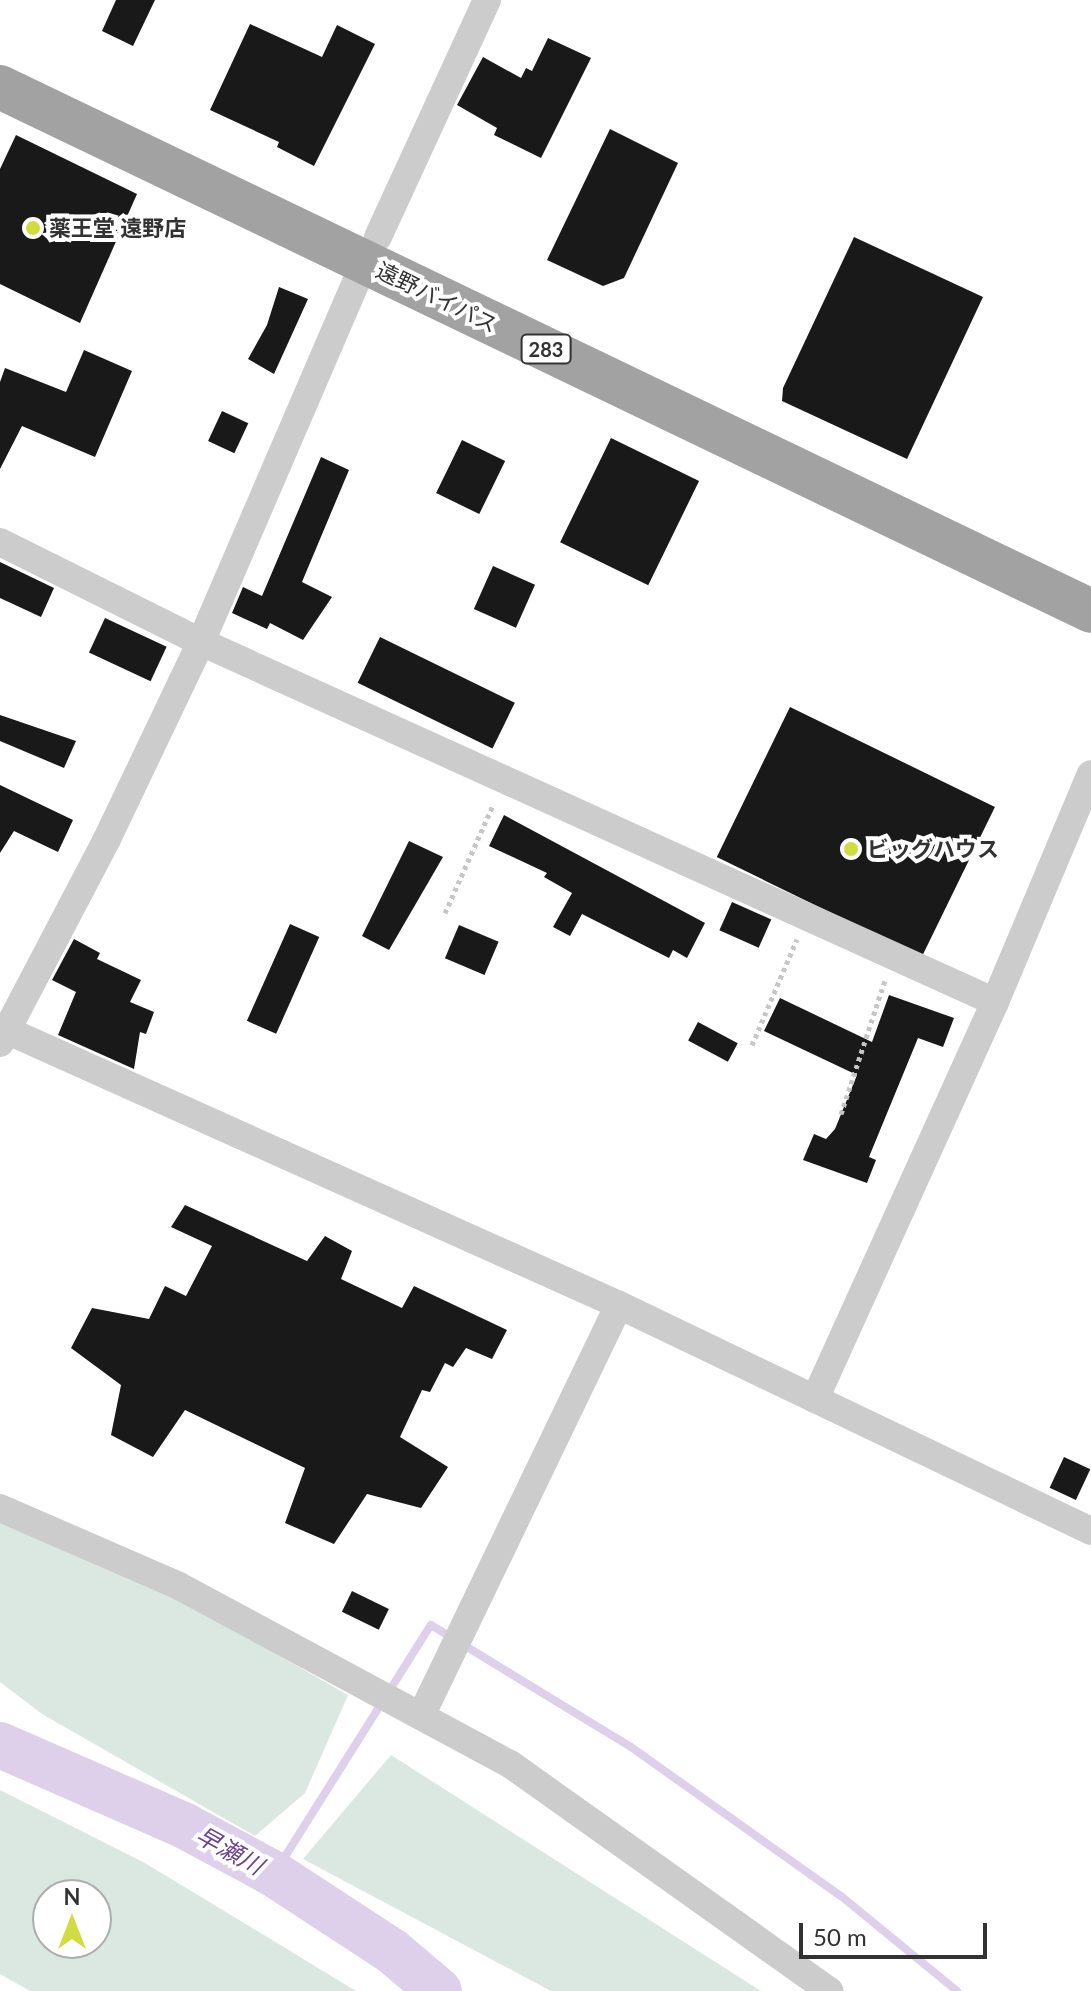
<!DOCTYPE html>
<meta charset="utf-8">
<style>
body{margin:0}
#map{position:relative;width:1091px;height:1991px;overflow:hidden;background:#fff;font-family:Lato,"Noto Sans JP",sans-serif}
div>[style]{position:absolute}
.green>*{inset:0;background:#dbe8e2}
.stream>*{height:8px;margin:-4px;padding:0 4px;transform-origin:4px;border-radius:4px;background:#decfeb}
.river>*{height:46px;margin:-23px;padding:0 23px;transform-origin:23px;border-radius:23px;background:#decfeb}
.building>*{inset:0;background:#191919;transform-origin:0 0}
.path>*{height:5px;margin-top:-2.5px;transform-origin:0;background:repeating-linear-gradient(90deg,#c6c6c6 0 4px,transparent 0 8px)}
.minor>*{height:28px;margin:-14px;padding:0 14px;transform-origin:14px;border-radius:14px;background:#ccc}
.trunk>*{height:44px;margin:-22px;padding:0 22px;transform-origin:22px;border-radius:22px;background:#a2a2a2}
.dots>*{width:22px;height:22px;translate:-50% -50%;box-sizing:border-box;border:4px solid #fff;border-radius:50%}
span{translate:-50% -50%;white-space:nowrap;text-align:center;line-height:1.15;-webkit-text-stroke:8px #fff;paint-order:stroke}
.shield-label span{padding:2px 6px;background:#fff;border:2px solid;border-radius:6px;-webkit-text-stroke-width:0}
.shield-label{font-size:20px;color:#323232;font-weight:700}
.poi-label{font-size:22px;color:#323232;font-weight:700}
.left{translate:0 -50%;text-align:left}
.street-label{font-size:22px;color:#323232}
.water-label{font-size:24px;color:#6c4390;font-style:italic}
.north{position:absolute;left:32px;top:1879px;width:80px;height:80px;box-sizing:border-box;background:#fff;border:2px solid #adadad;border-radius:50%;rotate:0deg;font-size:22px;font-weight:700;line-height:32px;text-align:center;color:#323232}
.north::after{content:'';display:block;margin:auto;width:28px;height:36px;background:#d1dc41;clip-path:polygon(50% 0,100% 100%,50% 72%,0 100%)}
.scale{position:absolute;left:799px;top:1923px;width:188px;height:36px;box-sizing:border-box;border:4px solid #323232;border-top:0;padding-left:10px;font-size:24px;line-height:28px;white-space:nowrap;color:#323232;-webkit-text-stroke:6px #fff;paint-order:stroke}
</style>
<div id="map">
<div class="green">
<i style="clip-path:polygon(0 1522px,194px 1607px,348px 1695px,305px 1793px,255px 1836px,42px 1714px,0 1682px)"></i>
<i style="clip-path:polygon(391px 1755px,761px 1991px,551px 1991px,303px 1859px)"></i>
<i style="clip-path:polygon(evenodd,0 1790px,145px 1863px,356px 1991px,30px 1991px,0 1974px,0 1790px,48px 1895px,96px 1895px,96px 1943px,48px 1943px,48px 1895px)"></i>
</div>
<div class="stream">
<i style="left:274px;top:1874px;width:294px;rotate:-57.8deg"></i>
<i style="left:431px;top:1625px;width:234px;rotate:31.4deg"></i>
<i style="left:631px;top:1747px;width:257px;rotate:35.4deg"></i>
<i style="left:841px;top:1896px;width:150px;rotate:39.3deg"></i>
</div>
<div class="river">
<i style="left:0;top:1745px;width:202px;rotate:23.6deg"></i>
<i style="left:185px;top:1826px;width:101px;rotate:28.3deg"></i>
<i style="left:274px;top:1874px;width:142px;rotate:33.2deg"></i>
<i style="left:393px;top:1952px;width:60px;rotate:40.3deg"></i>
</div>
<div class="building">
<i style="clip-path:polygon(116px 0,155px 0,133px 46px,102px 31px)"></i>
<i style="clip-path:polygon(250px 24px,322px 57px,337px 25px,375px 44px,314px 166px,277px 147px,279px 142px,210px 110px)"></i>
<i style="clip-path:polygon(548px 38px,591px 58px,541px 158px,494px 135px,497px 128px,457px 105px,483px 57px,521px 78px,526px 68px,532px 71px)"></i>
<i style="clip-path:polygon(610px 129px,678px 163px,624px 278px,603px 286px,547px 260px)"></i>
<i style="clip-path:polygon(16px 135px,137px 194px,80px 323px,0 284px,0 169px)"></i>
<i style="clip-path:polygon(854px 237px,983px 297px,907px 459px,782px 401px,783px 388px)"></i>
<i style="clip-path:polygon(279px 287px,308px 299px,274px 374px,248px 359px,267px 325px)"></i>
<i style="clip-path:polygon(84px 350px,132px 371px,95px 457px,22px 426px,0 469px,0 382px,5px 368px,66px 392px)"></i>
<i style="left:222px;top:411px;width:29px;height:33px;rotate:25deg"></i>
<i style="left:611px;top:438px;width:98px;height:116px;rotate:26deg"></i>
<i style="left:462px;top:440px;width:48px;height:59px;rotate:26deg"></i>
<i style="clip-path:polygon(321px 457px,349px 470px,302px 582px,332px 597px,303px 640px,270px 623px,267px 629px,232px 613px,243px 587px,262px 596px)"></i>
<i style="clip-path:polygon(0 562px,54px 588px,41px 617px,0 598px)"></i>
<i style="left:493px;top:566px;width:46px;height:47px;rotate:24deg"></i>
<i style="left:105px;top:618px;width:68px;height:38px;rotate:25deg"></i>
<i style="left:380px;top:637px;width:150px;height:51px;rotate:26deg"></i>
<i style="left:790px;top:707px;width:228px;height:167px;rotate:26deg"></i>
<i style="clip-path:polygon(0 715px,76px 741px,64px 768px,0 741px)"></i>
<i style="clip-path:polygon(0 785px,73px 820px,58px 852px,14px 831px,0 853px)"></i>
<i style="clip-path:polygon(504px 815px,705px 923px,687px 958px,673px 950px,669px 958px,582px 914px,570px 936px,553px 927px,572px 893px,544px 877px,547px 873px,489px 846px)"></i>
<i style="clip-path:polygon(409px 841px,443px 857px,389px 950px,362px 936px)"></i>
<i style="left:732px;top:902px;width:43px;height:31px;rotate:24deg"></i>
<i style="left:290px;top:924px;width:32px;height:106px;rotate:24deg"></i>
<i style="left:459px;top:925px;width:43px;height:36px;rotate:23deg"></i>
<i style="clip-path:polygon(74px 939px,100px 953px,97px 959px,141px 980px,130px 1002px,154px 1012px,146px 1034px,140px 1032px,134px 1069px,58px 1035px,76px 992px,52px 980px)"></i>
<i style="clip-path:polygon(889px 995px,954px 1018px,943px 1047px,918px 1038px,869px 1157px,876px 1160px,867px 1183px,803px 1160px,814px 1134px,826px 1139px,835px 1129px,857px 1075px,764px 1031px,780px 998px,872px 1042px)"></i>
<i style="left:698px;top:1022px;width:45px;height:21px;rotate:28deg"></i>
<i style="clip-path:polygon(185px 1205px,307px 1261px,325px 1236px,352px 1251px,341px 1279px,402px 1308px,414px 1286px,507px 1330px,492px 1359px,466px 1348px,453px 1367px,445px 1363px,430px 1392px,422px 1390px,400px 1437px,448px 1467px,421px 1508px,367px 1494px,334px 1544px,285px 1523px,305px 1468px,185px 1410px,153px 1457px,111px 1435px,121px 1385px,71px 1348px,92px 1308px,149px 1319px,165px 1286px,186px 1296px,212px 1246px,171px 1227px)"></i>
<i style="left:1064px;top:1457px;width:29px;height:34px;rotate:25deg"></i>
<i style="left:352px;top:1591px;width:41px;height:23px;rotate:26deg"></i>
</div>
<div class="path">
<i style="left:445px;top:913px;width:120px;rotate:-66deg"></i>
<i style="left:752px;top:1045px;width:115px;rotate:-67deg"></i>
<i style="left:841px;top:1114px;width:141px;rotate:-71.8deg"></i>
</div>
<div class="minor">
<i style="left:378px;top:237px;width:261px;rotate:-65.3deg"></i>
<i style="left:0;top:542px;width:225px;rotate:26.5deg"></i>
<i style="left:201px;top:642px;width:872px;rotate:24.39deg"></i>
<i style="left:6px;top:1030px;width:672px;rotate:24.16deg"></i>
<i style="left:619px;top:1305px;width:523px;rotate:25.59deg"></i>
<i style="left:0;top:1043px;width:230px;rotate:-62.3deg"></i>
<i style="left:107px;top:839px;width:218px;rotate:-64.5deg"></i>
<i style="left:201px;top:642px;width:414px;rotate:-66.7deg"></i>
<i style="left:815px;top:1399px;width:436px;rotate:-65.6deg"></i>
<i style="left:995px;top:1002px;width:247px;rotate:-67.2deg"></i>
<i style="left:0;top:1508px;width:195px;rotate:23.5deg"></i>
<i style="left:179px;top:1586px;width:376px;rotate:28.3deg"></i>
<i style="left:510px;top:1764px;width:392px;rotate:35.4deg"></i>
<i style="left:421px;top:1716px;width:456px;rotate:-64.3deg"></i>
</div>
<div class="trunk">
<i style="left:0;top:87px;width:1210px;rotate:25.65deg"></i>
</div>
<div class="dots">
<i style="left:33px;top:228px;background:#d1dc41"></i>
<i style="left:851px;top:849px;background:#d1dc41"></i>
</div>
<div class="shield-label">
<span style="left:546px;top:349px">283</span>
</div>
<div class="poi-label">
<span class="left" style="left:49px;top:228px">薬王堂 遠野店</span>
<span class="left" style="left:867px;top:849px">ビッグハウス</span>
</div>
<div class="street-label">
<span style="left:437px;top:297px;rotate:26deg">遠野バイパス</span>
</div>
<div class="water-label">
<span style="left:230px;top:1850px;rotate:29deg">早瀬川</span>
</div>
<div class="north">N</div>
<div class="scale">50 m</div>
</div>
